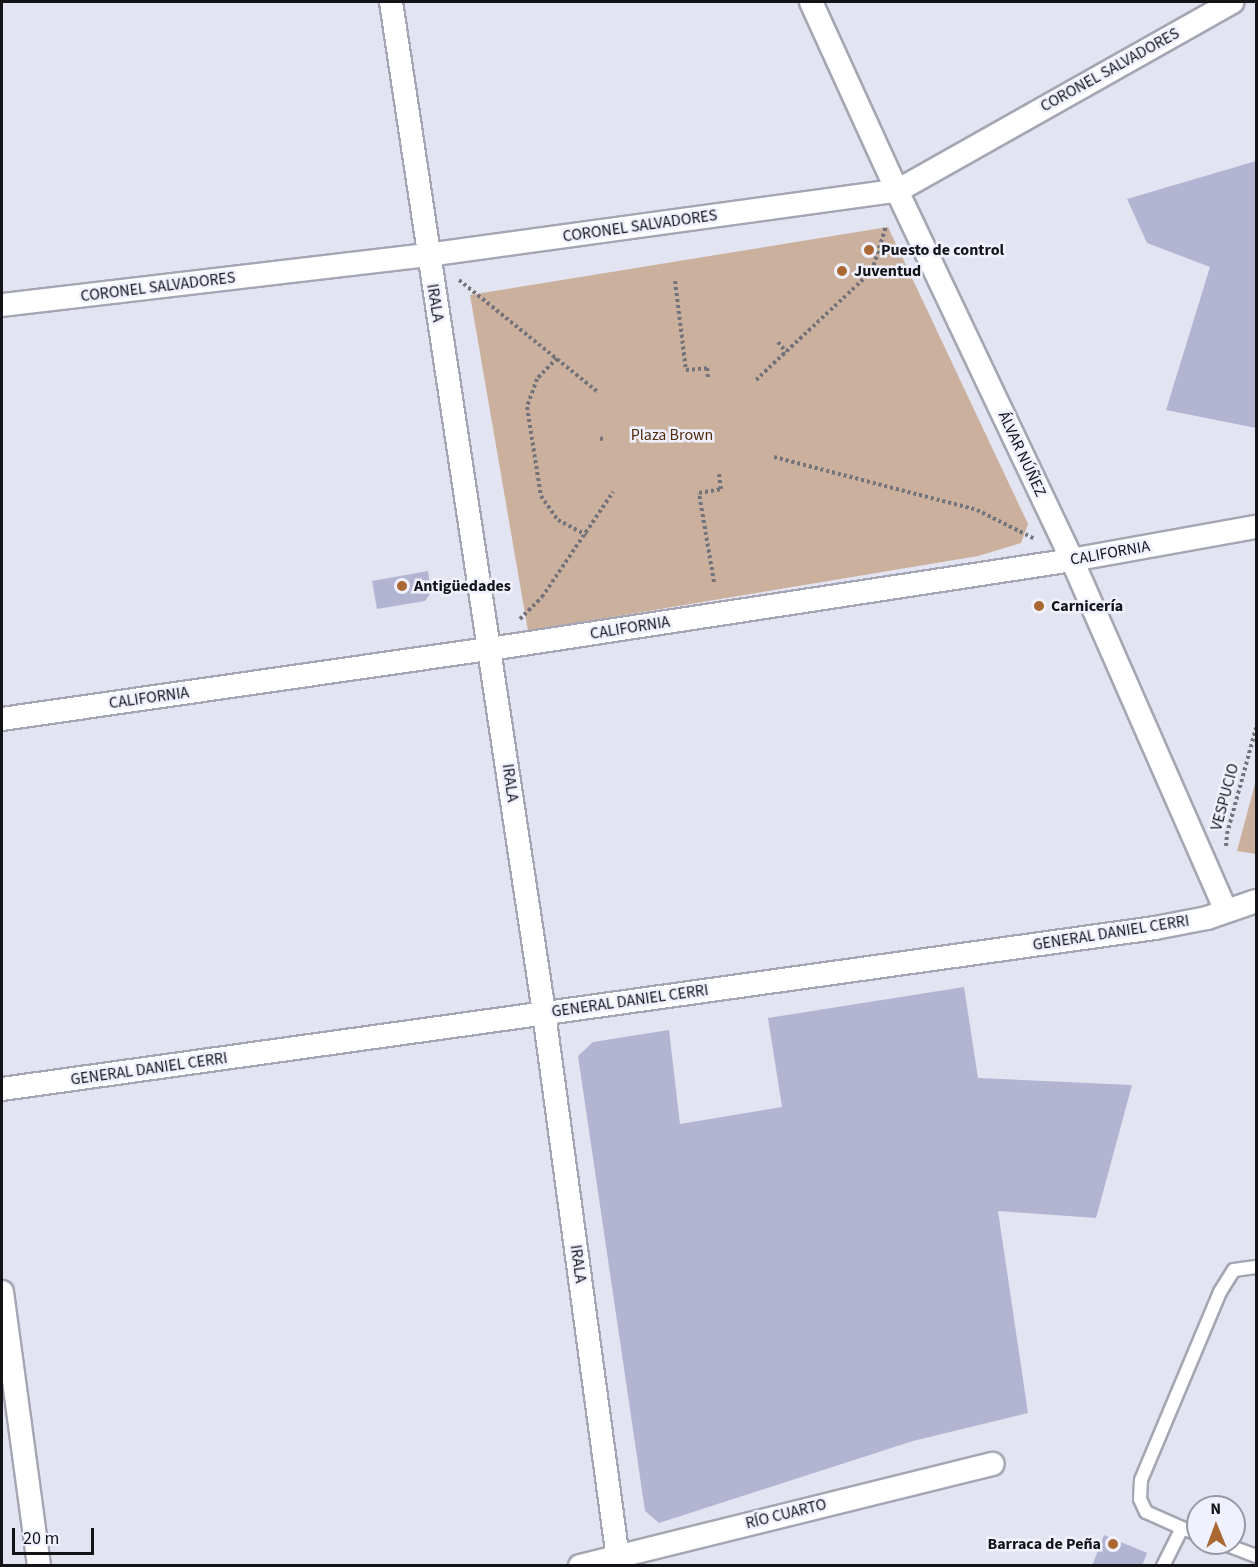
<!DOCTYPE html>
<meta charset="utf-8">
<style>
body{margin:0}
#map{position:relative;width:1258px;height:1567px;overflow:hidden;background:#e3e4f1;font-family:"Source Sans 3",sans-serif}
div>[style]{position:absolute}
.green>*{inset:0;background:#cab09d}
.building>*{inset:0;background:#b3b4d1}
.path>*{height:4px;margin-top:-2px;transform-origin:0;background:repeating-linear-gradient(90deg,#73737c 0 3px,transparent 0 6px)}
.roads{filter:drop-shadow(2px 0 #a5a6b3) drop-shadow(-2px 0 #a5a6b3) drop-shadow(0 2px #a5a6b3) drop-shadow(0 -2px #a5a6b3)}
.lane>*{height:12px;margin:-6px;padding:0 6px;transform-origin:6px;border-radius:6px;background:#fff}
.street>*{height:22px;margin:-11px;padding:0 11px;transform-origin:11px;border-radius:11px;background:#fff}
.dots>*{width:16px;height:16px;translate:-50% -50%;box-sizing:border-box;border:3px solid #f0f1ff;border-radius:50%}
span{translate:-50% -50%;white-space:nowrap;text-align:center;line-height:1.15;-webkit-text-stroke:5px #f0f1ff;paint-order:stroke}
.street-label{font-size:16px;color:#131318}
.poi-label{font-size:16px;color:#131318;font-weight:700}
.left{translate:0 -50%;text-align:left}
.right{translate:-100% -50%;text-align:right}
.park-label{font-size:16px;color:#522c0a}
.frame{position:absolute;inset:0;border:3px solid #131318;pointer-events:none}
.north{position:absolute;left:1186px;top:1495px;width:60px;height:60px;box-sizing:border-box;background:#f0f1ff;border:2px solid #9898a3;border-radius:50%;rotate:359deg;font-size:16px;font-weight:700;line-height:24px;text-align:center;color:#131318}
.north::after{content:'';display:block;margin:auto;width:21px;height:27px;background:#aa6833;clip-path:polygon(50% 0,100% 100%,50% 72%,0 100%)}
.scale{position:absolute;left:12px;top:1528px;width:82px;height:27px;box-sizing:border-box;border:3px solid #131318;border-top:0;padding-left:8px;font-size:18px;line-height:21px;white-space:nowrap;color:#131318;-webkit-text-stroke:4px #f0f1ff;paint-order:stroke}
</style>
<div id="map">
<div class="green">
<i style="clip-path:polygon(888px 227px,1028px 524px,1021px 543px,978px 556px,528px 631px,470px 295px)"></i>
<i style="clip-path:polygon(1256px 780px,1256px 854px,1237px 851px)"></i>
</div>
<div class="building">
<i style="clip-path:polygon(1256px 161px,1256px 428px,1166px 410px,1210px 267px,1147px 243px,1127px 199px)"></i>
<i style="clip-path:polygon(428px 571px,431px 592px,425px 601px,377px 609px,372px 581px)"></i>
<i style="clip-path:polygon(964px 987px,978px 1078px,1132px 1085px,1096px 1218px,998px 1211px,1028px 1413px,913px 1441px,659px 1523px,645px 1511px,578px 1056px,593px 1042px,669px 1030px,680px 1124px,782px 1107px,768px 1018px)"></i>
<i style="clip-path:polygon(1104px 1535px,1147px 1553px,1142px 1566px,1092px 1566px)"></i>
</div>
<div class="path">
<i style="left:459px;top:280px;width:180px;rotate:38.9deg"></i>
<i style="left:675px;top:281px;width:90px;rotate:83deg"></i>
<i style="left:686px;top:370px;width:21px;rotate:-5deg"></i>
<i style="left:707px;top:368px;width:10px;rotate:84deg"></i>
<i style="left:778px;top:342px;width:13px;rotate:51deg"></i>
<i style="left:557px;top:358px;width:29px;rotate:134deg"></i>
<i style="left:537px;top:379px;width:30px;rotate:110deg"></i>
<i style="left:527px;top:407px;width:90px;rotate:81.1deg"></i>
<i style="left:541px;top:496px;width:29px;rotate:55deg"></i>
<i style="left:558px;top:520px;width:32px;rotate:28deg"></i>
<i style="left:756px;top:380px;width:159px;rotate:-43.2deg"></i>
<i style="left:872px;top:271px;width:47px;rotate:-72.7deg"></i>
<i style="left:600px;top:439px;width:6px;rotate:-9deg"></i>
<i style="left:774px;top:457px;width:210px;rotate:14.6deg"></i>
<i style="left:977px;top:510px;width:63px;rotate:26.6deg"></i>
<i style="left:714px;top:582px;width:90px;rotate:-99.6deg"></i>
<i style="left:699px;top:493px;width:22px;rotate:-10deg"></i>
<i style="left:721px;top:489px;width:15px;rotate:-98deg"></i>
<i style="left:520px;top:619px;width:31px;rotate:-45deg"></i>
<i style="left:542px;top:597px;width:127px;rotate:-55.9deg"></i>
<i style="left:1226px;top:846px;width:12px;rotate:-85deg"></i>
<i style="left:1227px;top:834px;width:110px;rotate:-74.7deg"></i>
</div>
<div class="roads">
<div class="lane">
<i style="left:1182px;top:1528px;width:39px;rotate:-156deg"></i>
<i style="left:1146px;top:1512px;width:14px;rotate:-115deg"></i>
<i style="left:1140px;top:1499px;width:19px;rotate:-87deg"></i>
<i style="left:1141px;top:1480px;width:204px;rotate:-67.2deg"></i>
<i style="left:1220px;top:1292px;width:26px;rotate:-58deg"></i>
<i style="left:1234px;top:1270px;width:22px;rotate:-8deg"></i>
<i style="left:1222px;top:1543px;width:36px;rotate:21deg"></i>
<i style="left:1163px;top:1566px;width:42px;rotate:-63.4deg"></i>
<i style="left:1182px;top:1528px;width:17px;rotate:21deg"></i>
</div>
<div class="street">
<i style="left:391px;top:2px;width:1023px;rotate:81.39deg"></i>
<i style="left:544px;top:1013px;width:558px;rotate:82.28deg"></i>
<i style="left:811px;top:2px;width:208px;rotate:65.5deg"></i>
<i style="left:897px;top:191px;width:408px;rotate:64.6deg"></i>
<i style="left:1072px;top:560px;width:382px;rotate:66.3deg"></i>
<i style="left:2px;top:305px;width:428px;rotate:-6.7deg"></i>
<i style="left:427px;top:255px;width:474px;rotate:-7.8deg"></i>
<i style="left:897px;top:191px;width:385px;rotate:-29.4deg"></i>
<i style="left:2px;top:719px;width:493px;rotate:-8.2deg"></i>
<i style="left:490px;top:649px;width:589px;rotate:-8.69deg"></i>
<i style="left:1072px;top:560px;width:187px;rotate:-10.2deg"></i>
<i style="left:2px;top:1089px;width:1164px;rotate:-7.95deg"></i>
<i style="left:1155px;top:928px;width:53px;rotate:-10.9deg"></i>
<i style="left:1207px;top:918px;width:52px;rotate:-19.1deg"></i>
<i style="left:2px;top:1292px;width:276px;rotate:82.3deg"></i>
<i style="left:580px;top:1566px;width:425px;rotate:-13.9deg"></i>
</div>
</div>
<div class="dots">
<i style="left:869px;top:250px;background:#aa6833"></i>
<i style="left:842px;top:271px;background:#aa6833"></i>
<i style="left:402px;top:586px;background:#aa6833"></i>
<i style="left:1039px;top:606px;background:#aa6833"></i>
<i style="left:1113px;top:1544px;background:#aa6833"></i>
</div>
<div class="street-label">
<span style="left:1110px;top:70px;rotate:-29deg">CORONEL SALVADORES</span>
<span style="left:640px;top:226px;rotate:-8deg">CORONEL SALVADORES</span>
<span style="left:158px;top:287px;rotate:-7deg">CORONEL SALVADORES</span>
<span style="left:435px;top:303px;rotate:81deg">IRALA</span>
<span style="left:1022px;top:454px;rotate:65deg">ÁLVAR NÚÑEZ</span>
<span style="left:1110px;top:553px;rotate:-10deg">CALIFORNIA</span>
<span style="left:630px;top:628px;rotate:-9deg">CALIFORNIA</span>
<span style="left:149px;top:698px;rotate:-8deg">CALIFORNIA</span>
<span style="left:510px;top:783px;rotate:82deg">IRALA</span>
<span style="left:1225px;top:797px;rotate:-75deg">VESPUCIO</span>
<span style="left:1111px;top:933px;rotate:-9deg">GENERAL DANIEL CERRI</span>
<span style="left:630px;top:1001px;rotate:-8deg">GENERAL DANIEL CERRI</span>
<span style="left:149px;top:1069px;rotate:-8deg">GENERAL DANIEL CERRI</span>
<span style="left:578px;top:1264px;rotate:82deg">IRALA</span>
<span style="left:786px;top:1514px;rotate:-14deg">RÍO CUARTO</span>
</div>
<div class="poi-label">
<span class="left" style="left:881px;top:250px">Puesto de control</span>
<span class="left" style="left:854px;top:271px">Juventud</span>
<span class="left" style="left:414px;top:586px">Antigüedades</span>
<span class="left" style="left:1051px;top:606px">Carnicería</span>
<span class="right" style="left:1101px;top:1544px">Barraca de Peña</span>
</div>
<div class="park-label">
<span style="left:672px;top:435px">Plaza Brown</span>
</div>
<div class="frame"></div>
<div class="north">N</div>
<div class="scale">20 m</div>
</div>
